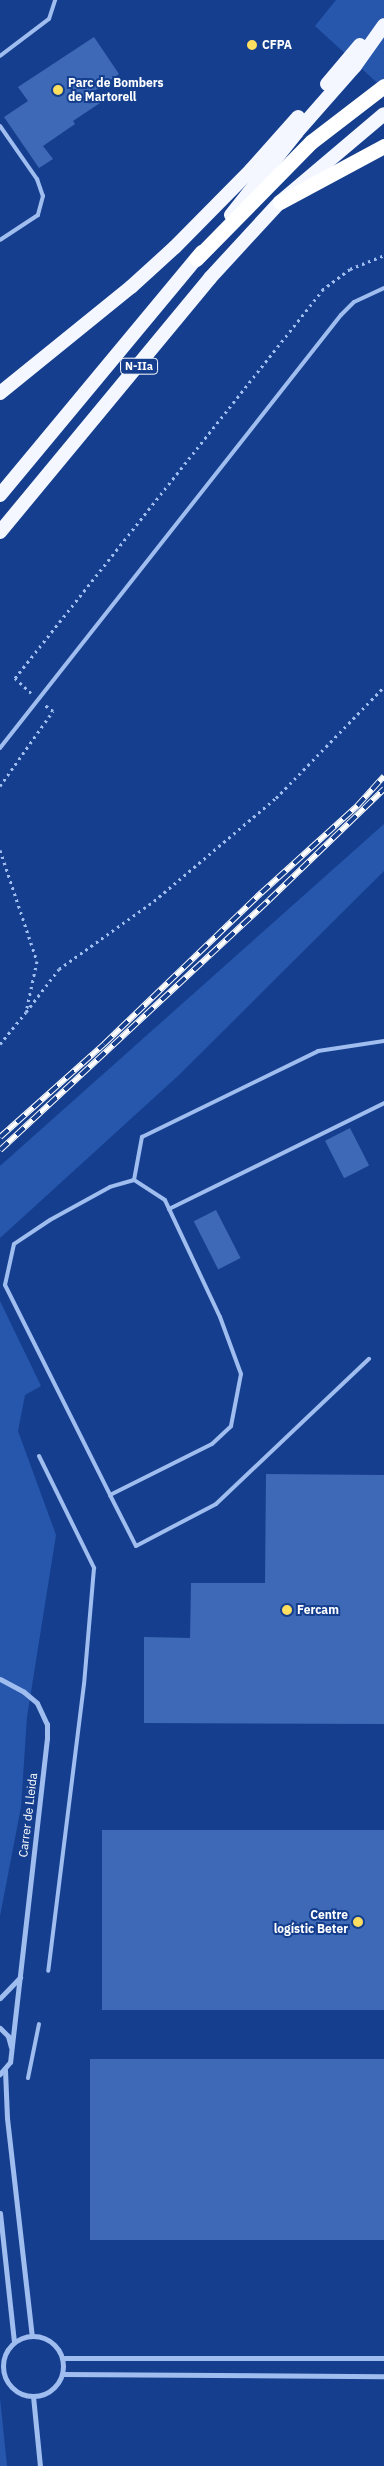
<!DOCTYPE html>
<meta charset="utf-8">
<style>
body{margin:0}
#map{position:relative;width:384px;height:2466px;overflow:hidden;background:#153f8e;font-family:"IBM Plex Sans",sans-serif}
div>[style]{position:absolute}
.green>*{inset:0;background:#2757ac}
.building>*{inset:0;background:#3d69b7;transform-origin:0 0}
.path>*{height:3px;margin-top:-1.5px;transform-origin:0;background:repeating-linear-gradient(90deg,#a0bdf0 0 2.5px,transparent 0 6.5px)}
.service>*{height:4px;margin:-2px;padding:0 2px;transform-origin:2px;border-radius:2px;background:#a0bdf0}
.minor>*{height:5px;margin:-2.5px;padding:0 2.5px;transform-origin:2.5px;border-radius:2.5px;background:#a0bdf0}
.minor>.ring{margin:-2.5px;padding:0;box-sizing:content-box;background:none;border:5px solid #a0bdf0;border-radius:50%}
.trunk>*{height:14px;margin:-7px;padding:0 7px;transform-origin:7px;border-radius:7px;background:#f4f7ff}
.motorway>*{height:15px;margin:-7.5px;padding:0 7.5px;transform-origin:7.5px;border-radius:7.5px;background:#fff}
.rail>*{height:5.5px;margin-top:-2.75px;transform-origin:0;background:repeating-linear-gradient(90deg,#153f8e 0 11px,#fff 0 22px);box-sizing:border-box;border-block:1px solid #fff}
.dots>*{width:14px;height:14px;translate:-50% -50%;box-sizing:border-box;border:2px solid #153f8e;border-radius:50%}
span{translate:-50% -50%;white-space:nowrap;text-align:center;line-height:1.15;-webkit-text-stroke:4px #153f8e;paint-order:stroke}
.shield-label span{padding:1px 4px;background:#153f8e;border:1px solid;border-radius:4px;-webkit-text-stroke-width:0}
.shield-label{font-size:11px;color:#fff;font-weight:700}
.poi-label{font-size:12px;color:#fff;font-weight:700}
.left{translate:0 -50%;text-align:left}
.right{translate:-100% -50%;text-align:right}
.street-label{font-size:12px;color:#fff}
</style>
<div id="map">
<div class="green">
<i style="clip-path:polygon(336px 0,384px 0,384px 89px,315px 26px)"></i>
<i style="clip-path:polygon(384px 824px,384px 871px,179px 1075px,0 1238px,0 1166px)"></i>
<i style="clip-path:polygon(0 1301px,41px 1386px,25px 1395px,18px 1431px,56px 1535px,27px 1717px,21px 1807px,0 1916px)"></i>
<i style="clip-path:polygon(0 2398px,7px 2466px,0 2466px)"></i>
</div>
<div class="building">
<i style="clip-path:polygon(94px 37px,119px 74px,93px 92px,100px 103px,73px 121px,75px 124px,43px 146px,53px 159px,39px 168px,4px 117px,28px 101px,18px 87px)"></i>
<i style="left:350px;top:1128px;width:42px;height:28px;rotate:63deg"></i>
<i style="left:216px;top:1210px;width:54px;height:25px;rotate:63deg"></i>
<i style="clip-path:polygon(266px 1474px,384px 1475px,384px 1724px,144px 1723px,144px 1637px,190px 1638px,191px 1583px,265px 1583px)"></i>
<i style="left:102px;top:1830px;width:282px;height:180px"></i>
<i style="left:90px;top:2059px;width:294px;height:181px"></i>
</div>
<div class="path">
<i style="left:31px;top:693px;width:22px;rotate:-137deg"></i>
<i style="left:15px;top:678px;width:495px;rotate:-51.6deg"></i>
<i style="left:322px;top:290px;width:35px;rotate:-37deg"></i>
<i style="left:350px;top:269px;width:37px;rotate:-22deg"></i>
<i style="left:0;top:786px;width:92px;rotate:-54.8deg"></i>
<i style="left:53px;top:711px;width:10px;rotate:-143deg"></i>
<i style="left:0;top:850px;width:117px;rotate:71.6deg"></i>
<i style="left:37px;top:961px;width:52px;rotate:102.2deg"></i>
<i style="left:26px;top:1012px;width:54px;rotate:-52.5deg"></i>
<i style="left:59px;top:969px;width:117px;rotate:-35.6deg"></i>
<i style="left:154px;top:901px;width:160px;rotate:-40.2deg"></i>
<i style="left:276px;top:798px;width:155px;rotate:-45.8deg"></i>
<i style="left:0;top:1044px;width:41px;rotate:-50.9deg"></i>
</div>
<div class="service">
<i style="left:0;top:56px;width:61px;rotate:-37.1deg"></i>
<i style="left:49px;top:19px;width:20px;rotate:-72deg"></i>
<i style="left:0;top:126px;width:65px;rotate:55.1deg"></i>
<i style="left:37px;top:179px;width:18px;rotate:71deg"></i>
<i style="left:43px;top:196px;width:20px;rotate:105deg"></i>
<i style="left:38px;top:215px;width:45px;rotate:146.7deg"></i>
<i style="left:0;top:748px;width:551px;rotate:-51.78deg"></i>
<i style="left:341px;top:315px;width:18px;rotate:-45deg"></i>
<i style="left:354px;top:302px;width:33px;rotate:-25deg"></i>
<i style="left:134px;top:1180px;width:44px;rotate:-79.5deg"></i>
<i style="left:142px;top:1137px;width:196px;rotate:-26deg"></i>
<i style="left:318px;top:1051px;width:67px;rotate:-8.6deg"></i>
<i style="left:169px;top:1209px;width:240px;rotate:-26.2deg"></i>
<i style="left:39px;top:1456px;width:125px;rotate:63.8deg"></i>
<i style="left:94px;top:1568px;width:116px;rotate:94.9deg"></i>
<i style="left:84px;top:1684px;width:289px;rotate:97.1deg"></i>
<i style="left:110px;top:1495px;width:114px;rotate:-26.6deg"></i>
<i style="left:212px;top:1444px;width:26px;rotate:-43deg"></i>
<i style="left:231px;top:1426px;width:53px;rotate:-79.1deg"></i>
<i style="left:241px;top:1374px;width:61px;rotate:-110.2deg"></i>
<i style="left:220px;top:1317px;width:129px;rotate:-115.2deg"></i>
<i style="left:165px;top:1200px;width:37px;rotate:-147deg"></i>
<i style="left:134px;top:1180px;width:25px;rotate:164deg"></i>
<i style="left:110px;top:1187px;width:68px;rotate:151.2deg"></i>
<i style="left:50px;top:1220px;width:43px;rotate:146.3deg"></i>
<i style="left:14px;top:1244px;width:42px;rotate:102.4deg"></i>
<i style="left:5px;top:1285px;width:235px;rotate:63.4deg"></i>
<i style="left:110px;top:1495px;width:57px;rotate:63deg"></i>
<i style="left:136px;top:1546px;width:90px;rotate:-27.7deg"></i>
<i style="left:216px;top:1504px;width:211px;rotate:-43.5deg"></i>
<i style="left:28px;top:2078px;width:55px;rotate:-78.5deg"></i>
</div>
<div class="minor">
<i style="left:0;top:1679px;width:27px;rotate:28deg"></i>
<i style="left:24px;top:1692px;width:17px;rotate:40deg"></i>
<i style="left:37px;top:1703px;width:23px;rotate:65deg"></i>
<i style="left:47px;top:1724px;width:14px;rotate:90deg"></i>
<i style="left:47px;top:1738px;width:326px;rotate:96.5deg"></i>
<i style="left:10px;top:2062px;width:16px;rotate:130deg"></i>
<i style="left:0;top:1998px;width:29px;rotate:-46deg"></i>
<i style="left:0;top:2028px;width:11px;rotate:45deg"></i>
<i style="left:8px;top:2036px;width:11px;rotate:75deg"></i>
<i style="left:5px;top:2070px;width:48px;rotate:87.6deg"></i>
<i style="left:7px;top:2118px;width:219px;rotate:83.5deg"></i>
<i style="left:0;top:2213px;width:130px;rotate:83.8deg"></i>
<i class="ring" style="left:3px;top:2336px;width:55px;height:55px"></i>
<i style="left:62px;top:2358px;width:322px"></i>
<i style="left:62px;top:2374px;width:322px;rotate:0.4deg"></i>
<i style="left:33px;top:2396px;width:70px;rotate:84.3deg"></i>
</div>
<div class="trunk">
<i style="left:327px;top:84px;width:51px;rotate:-49.8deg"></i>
<i style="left:231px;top:215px;width:106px;rotate:-51.5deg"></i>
<i style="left:297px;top:132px;width:88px;rotate:-48.7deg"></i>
<i style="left:355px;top:66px;width:50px;rotate:-54.7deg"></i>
<i style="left:0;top:393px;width:169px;rotate:-39deg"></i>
<i style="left:131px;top:287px;width:59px;rotate:-42.3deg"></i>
<i style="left:175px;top:247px;width:108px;rotate:-45.4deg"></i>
<i style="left:251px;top:170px;width:71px;rotate:-48.4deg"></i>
<i style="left:0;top:495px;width:316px;rotate:-50.3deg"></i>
<i style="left:0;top:532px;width:330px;rotate:-50.4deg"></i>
<i style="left:210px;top:278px;width:103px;rotate:-47.4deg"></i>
<i style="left:280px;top:202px;width:136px;rotate:-40.2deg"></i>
</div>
<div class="motorway">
<i style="left:280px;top:202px;width:118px;rotate:-28.3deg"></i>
<i style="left:196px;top:259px;width:164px;rotate:-45.5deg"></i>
<i style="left:311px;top:142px;width:92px;rotate:-37.5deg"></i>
</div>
<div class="rail">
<i style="left:0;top:1137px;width:140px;rotate:-41.8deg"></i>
<i style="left:104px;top:1044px;width:218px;rotate:-43.9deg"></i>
<i style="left:261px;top:893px;width:130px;rotate:-42.2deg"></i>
<i style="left:357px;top:806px;width:40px;rotate:-48deg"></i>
<i style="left:0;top:1150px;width:367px;rotate:-42.9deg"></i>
<i style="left:269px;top:900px;width:160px;rotate:-44deg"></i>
</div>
<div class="dots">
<i style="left:252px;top:45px;background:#ffdf5f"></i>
<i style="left:58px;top:90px;background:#ffdf5f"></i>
<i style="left:287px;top:1610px;background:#ffdf5f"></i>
<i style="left:358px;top:1922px;background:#ffdf5f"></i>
</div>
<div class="shield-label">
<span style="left:139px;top:366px">N-IIa</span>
</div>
<div class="poi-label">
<span class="left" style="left:262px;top:45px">CFPA</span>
<span class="left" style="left:68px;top:90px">Parc de Bombers<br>de Martorell</span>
<span class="left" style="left:297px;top:1610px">Fercam</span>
<span class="right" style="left:348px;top:1922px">Centre<br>logístic Beter</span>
</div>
<div class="street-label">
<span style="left:28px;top:1815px;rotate:-83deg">Carrer de Lleida</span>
</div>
</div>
